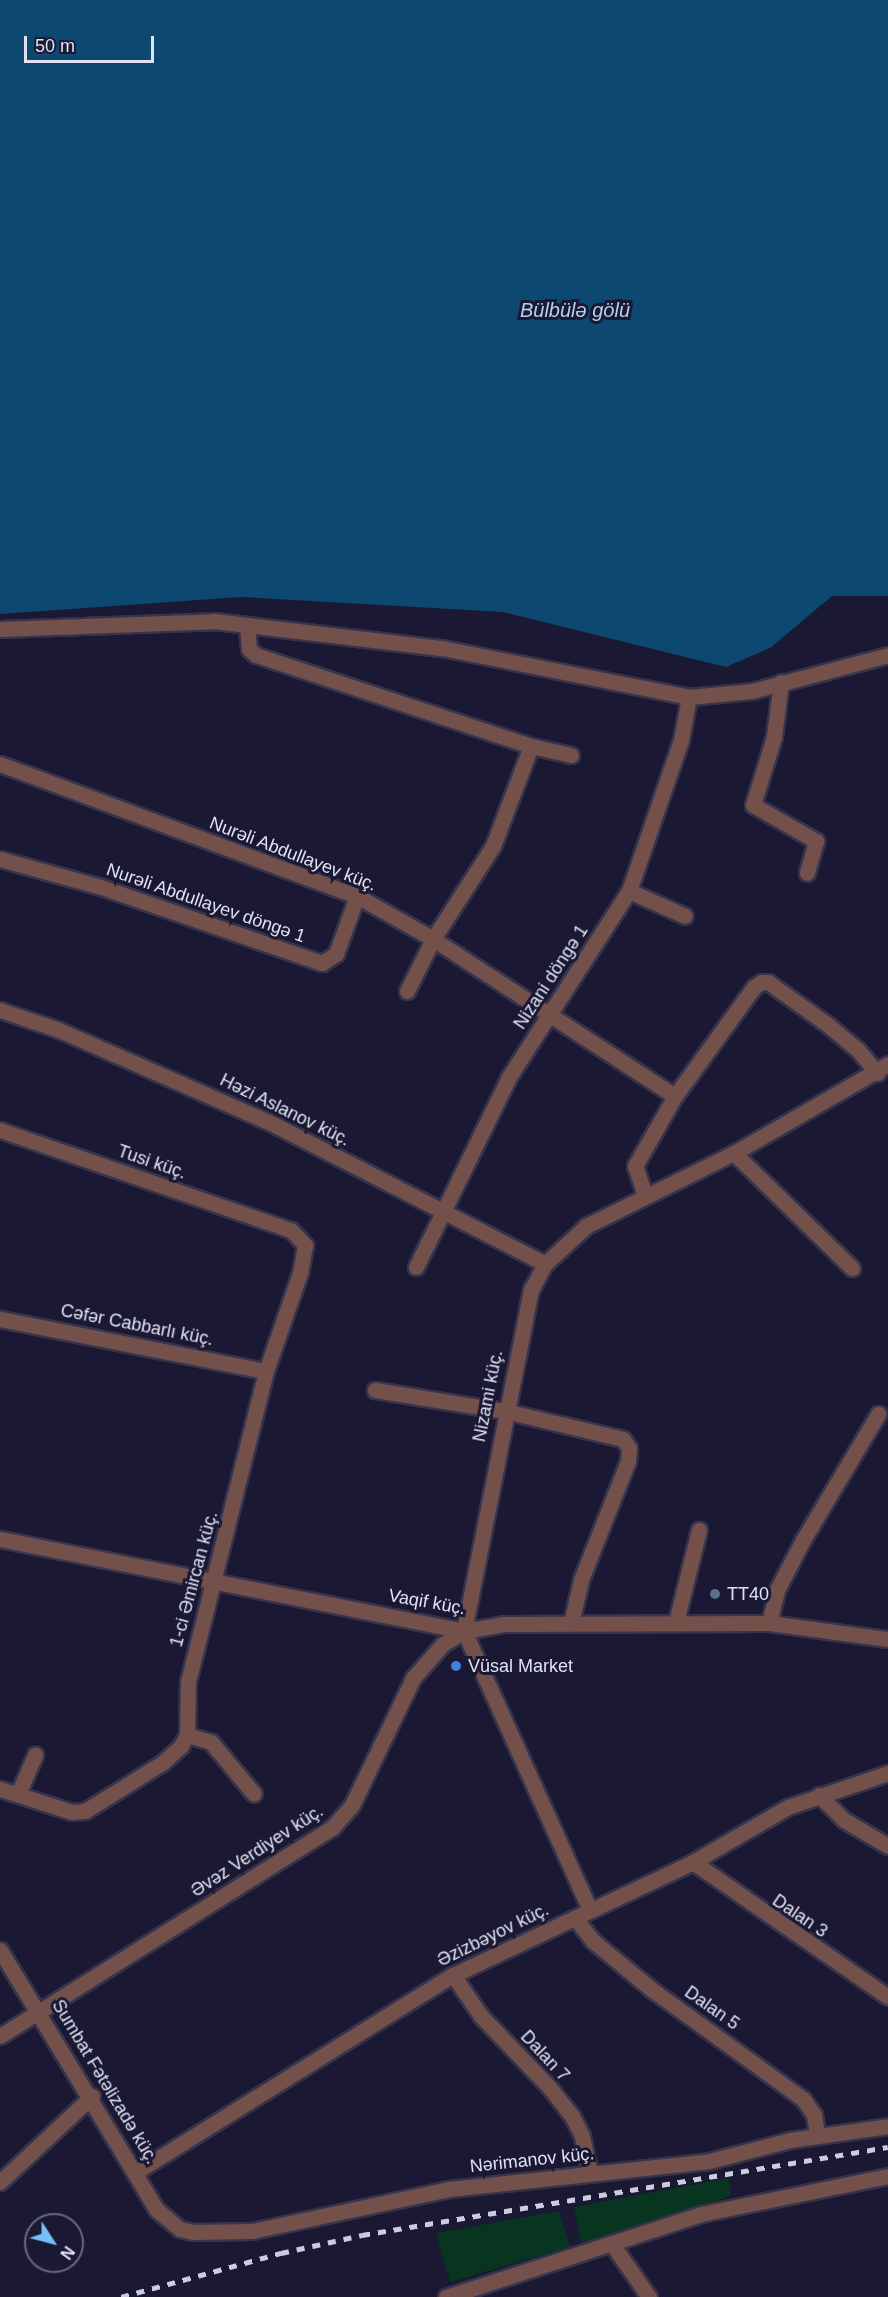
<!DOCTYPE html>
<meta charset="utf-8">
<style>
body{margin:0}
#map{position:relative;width:888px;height:2297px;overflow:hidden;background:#1a1832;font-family:Helvetica,sans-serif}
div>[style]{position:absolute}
.green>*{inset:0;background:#073520}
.water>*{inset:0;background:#0d4870}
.roads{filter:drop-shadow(2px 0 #36344d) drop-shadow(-2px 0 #36344d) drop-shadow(0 2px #36344d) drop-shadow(0 -2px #36344d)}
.minor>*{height:15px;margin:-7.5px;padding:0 7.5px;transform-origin:7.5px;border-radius:7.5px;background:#74504b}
.rail>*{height:4.5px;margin-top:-2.25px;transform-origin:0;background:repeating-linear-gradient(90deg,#cbccde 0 8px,transparent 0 16px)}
.dots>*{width:16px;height:16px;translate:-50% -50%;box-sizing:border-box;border:3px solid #1a1832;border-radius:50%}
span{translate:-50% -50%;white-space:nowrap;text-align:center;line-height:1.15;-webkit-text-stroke:6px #1a1832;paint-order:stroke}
.street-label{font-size:18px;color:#e0e1f3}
.poi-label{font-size:18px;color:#e0e1f3}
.left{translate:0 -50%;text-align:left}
.water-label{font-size:20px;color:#aed2ef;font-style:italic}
.north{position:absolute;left:24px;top:2213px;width:60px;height:60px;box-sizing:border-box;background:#1a1832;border:2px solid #69687f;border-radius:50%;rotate:126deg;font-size:16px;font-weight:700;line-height:24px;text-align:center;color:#e0e1f3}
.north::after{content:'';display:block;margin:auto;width:21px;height:27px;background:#73c1f6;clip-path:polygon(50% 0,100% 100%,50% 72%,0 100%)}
.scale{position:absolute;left:24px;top:36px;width:130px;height:27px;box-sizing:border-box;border:3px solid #e0e1f3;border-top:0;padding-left:8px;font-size:18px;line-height:21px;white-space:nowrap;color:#e0e1f3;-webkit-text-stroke:4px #1a1832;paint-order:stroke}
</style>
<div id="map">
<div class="green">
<i style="clip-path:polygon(729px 2178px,731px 2196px,581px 2243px,574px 2207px)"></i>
<i style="clip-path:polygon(559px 2211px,570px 2247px,450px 2282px,436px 2233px)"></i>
</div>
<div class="water">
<i style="clip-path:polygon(0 0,888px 0,888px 596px,832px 596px,770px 648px,726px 667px,503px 612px,241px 597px,0 614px)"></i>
</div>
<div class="roads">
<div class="minor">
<i style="left:247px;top:626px;width:23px;rotate:85deg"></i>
<i style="left:249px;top:649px;width:9px;rotate:41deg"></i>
<i style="left:256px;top:655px;width:290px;rotate:18.3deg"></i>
<i style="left:531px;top:746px;width:41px;rotate:12.7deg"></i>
<i style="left:0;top:629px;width:214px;rotate:-2.1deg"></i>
<i style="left:214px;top:621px;width:230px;rotate:6.8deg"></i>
<i style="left:442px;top:648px;width:252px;rotate:11.2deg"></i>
<i style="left:689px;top:697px;width:63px;rotate:-5.4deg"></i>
<i style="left:752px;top:691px;width:141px;rotate:-14.8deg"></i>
<i style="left:781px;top:682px;width:55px;rotate:97.3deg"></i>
<i style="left:774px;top:737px;width:71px;rotate:107.2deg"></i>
<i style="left:753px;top:805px;width:73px;rotate:29.7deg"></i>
<i style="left:816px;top:841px;width:33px;rotate:106deg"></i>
<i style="left:0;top:764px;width:381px;rotate:20.3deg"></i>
<i style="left:357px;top:896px;width:87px;rotate:29.5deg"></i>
<i style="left:433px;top:939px;width:288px;rotate:33deg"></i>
<i style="left:0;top:859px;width:105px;rotate:15.5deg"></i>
<i style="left:101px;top:887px;width:234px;rotate:19deg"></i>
<i style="left:322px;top:963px;width:17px;rotate:-33deg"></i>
<i style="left:336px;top:954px;width:62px;rotate:-70.1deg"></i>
<i style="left:629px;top:891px;width:61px;rotate:24.1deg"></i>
<i style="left:407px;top:991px;width:58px;rotate:-63.4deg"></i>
<i style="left:433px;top:939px;width:111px;rotate:-57.2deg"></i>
<i style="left:493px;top:846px;width:107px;rotate:-69.2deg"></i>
<i style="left:0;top:1010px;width:62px;rotate:18.7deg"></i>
<i style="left:59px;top:1030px;width:236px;rotate:23.7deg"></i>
<i style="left:275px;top:1125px;width:304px;rotate:27.2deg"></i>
<i style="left:0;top:1130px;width:308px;rotate:19deg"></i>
<i style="left:291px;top:1230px;width:21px;rotate:47deg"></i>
<i style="left:305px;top:1245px;width:28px;rotate:100deg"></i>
<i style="left:300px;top:1273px;width:104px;rotate:109.1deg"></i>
<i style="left:266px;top:1371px;width:320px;rotate:104.1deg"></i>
<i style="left:188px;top:1681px;width:54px;rotate:91.1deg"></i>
<i style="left:187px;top:1735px;width:13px;rotate:119deg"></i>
<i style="left:181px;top:1746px;width:25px;rotate:138deg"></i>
<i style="left:162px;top:1763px;width:91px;rotate:148.1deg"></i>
<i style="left:85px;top:1811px;width:13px;rotate:176deg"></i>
<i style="left:72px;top:1812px;width:76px;rotate:-162.3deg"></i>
<i style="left:734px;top:1153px;width:165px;rotate:44.3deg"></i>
<i style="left:645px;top:1196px;width:32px;rotate:-108deg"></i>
<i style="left:635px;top:1166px;width:81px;rotate:-60.3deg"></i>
<i style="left:675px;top:1096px;width:135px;rotate:-54.1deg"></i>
<i style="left:754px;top:987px;width:9px;rotate:-32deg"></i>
<i style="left:762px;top:982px;width:6px"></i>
<i style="left:768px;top:982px;width:74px;rotate:35.6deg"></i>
<i style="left:828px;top:1025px;width:39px;rotate:40deg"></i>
<i style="left:858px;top:1050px;width:30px;rotate:50deg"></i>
<i style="left:416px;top:1267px;width:212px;rotate:-63.9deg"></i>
<i style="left:509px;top:1077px;width:221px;rotate:-57.2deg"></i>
<i style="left:629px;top:891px;width:160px;rotate:-71deg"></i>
<i style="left:681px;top:740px;width:44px;rotate:-79.5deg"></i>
<i style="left:0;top:1319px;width:271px;rotate:11.1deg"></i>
<i style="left:375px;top:1390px;width:132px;rotate:9.2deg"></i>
<i style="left:505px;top:1411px;width:121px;rotate:13.3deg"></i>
<i style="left:623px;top:1439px;width:11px;rotate:56deg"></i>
<i style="left:629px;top:1448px;width:13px;rotate:94deg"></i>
<i style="left:628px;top:1461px;width:128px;rotate:111.6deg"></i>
<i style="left:581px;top:1580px;width:44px;rotate:103.1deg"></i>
<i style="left:0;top:1539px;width:473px;rotate:11.2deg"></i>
<i style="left:676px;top:1622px;width:95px;rotate:-76deg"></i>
<i style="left:769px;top:1623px;width:36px;rotate:-76deg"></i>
<i style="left:778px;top:1588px;width:54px;rotate:-62.5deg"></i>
<i style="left:803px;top:1540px;width:147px;rotate:-59.2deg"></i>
<i style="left:187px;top:1735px;width:25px;rotate:16deg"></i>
<i style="left:211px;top:1742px;width:67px;rotate:50.4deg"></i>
<i style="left:18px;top:1794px;width:43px;rotate:-66.4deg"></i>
<i style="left:819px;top:1795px;width:35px;rotate:45deg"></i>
<i style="left:844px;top:1820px;width:51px;rotate:30.6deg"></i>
<i style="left:693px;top:1862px;width:237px;rotate:34.7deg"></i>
<i style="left:590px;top:1910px;width:306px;rotate:-114.3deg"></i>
<i style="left:464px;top:1631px;width:348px;rotate:-78.9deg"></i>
<i style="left:531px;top:1290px;width:30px;rotate:-62deg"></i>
<i style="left:545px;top:1264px;width:56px;rotate:-42.8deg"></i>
<i style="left:586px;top:1226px;width:165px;rotate:-26.3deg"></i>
<i style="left:734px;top:1153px;width:178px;rotate:-30deg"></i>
<i style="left:575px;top:1918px;width:29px;rotate:52deg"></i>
<i style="left:593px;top:1941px;width:75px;rotate:39.6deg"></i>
<i style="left:651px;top:1989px;width:188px;rotate:35.9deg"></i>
<i style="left:803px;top:2099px;width:19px;rotate:55deg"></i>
<i style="left:814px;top:2115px;width:19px;rotate:81deg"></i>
<i style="left:0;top:1950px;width:304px;rotate:58.9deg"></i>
<i style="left:157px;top:2210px;width:30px;rotate:40deg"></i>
<i style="left:180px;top:2229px;width:13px;rotate:13deg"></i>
<i style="left:193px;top:2232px;width:59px;rotate:-1deg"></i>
<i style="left:252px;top:2231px;width:201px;rotate:-12deg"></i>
<i style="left:449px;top:2189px;width:262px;rotate:-6.1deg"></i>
<i style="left:709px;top:2161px;width:84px;rotate:-14.5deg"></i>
<i style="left:790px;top:2140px;width:99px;rotate:-8.1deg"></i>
<i style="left:453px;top:1975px;width:50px;rotate:55.7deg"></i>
<i style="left:481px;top:2016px;width:100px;rotate:46.2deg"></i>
<i style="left:550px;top:2088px;width:36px;rotate:52deg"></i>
<i style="left:572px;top:2116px;width:22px;rotate:63deg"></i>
<i style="left:582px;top:2136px;width:38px;rotate:78deg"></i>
<i style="left:0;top:2036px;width:392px;rotate:-32.1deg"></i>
<i style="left:332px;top:1828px;width:30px;rotate:-49deg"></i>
<i style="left:352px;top:1805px;width:141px;rotate:-64.3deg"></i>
<i style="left:413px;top:1678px;width:45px;rotate:-48.6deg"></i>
<i style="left:443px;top:1644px;width:25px;rotate:-32deg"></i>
<i style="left:464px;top:1631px;width:40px;rotate:-10deg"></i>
<i style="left:503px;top:1624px;width:266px;rotate:-0.2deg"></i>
<i style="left:769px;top:1623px;width:120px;rotate:7.7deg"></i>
<i style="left:136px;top:2172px;width:373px;rotate:-31.9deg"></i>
<i style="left:453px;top:1975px;width:265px;rotate:-25.2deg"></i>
<i style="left:693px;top:1862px;width:110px;rotate:-30.1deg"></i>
<i style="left:788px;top:1807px;width:106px;rotate:-18.8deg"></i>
<i style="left:0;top:2182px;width:126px;rotate:-43.1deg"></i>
<i style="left:612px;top:2244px;width:65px;rotate:55.1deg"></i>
<i style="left:446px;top:2297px;width:268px;rotate:-18deg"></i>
<i style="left:701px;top:2214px;width:191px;rotate:-11.5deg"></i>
</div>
</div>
<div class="rail">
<i style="left:121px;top:2297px;width:166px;rotate:-15.4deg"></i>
<i style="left:281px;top:2253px;width:83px;rotate:-12.5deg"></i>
<i style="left:362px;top:2235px;width:533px;rotate:-9.5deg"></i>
</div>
<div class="dots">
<i style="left:715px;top:1594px;background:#5c6f8a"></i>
<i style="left:456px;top:1666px;background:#3f7fe0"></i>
</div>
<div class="street-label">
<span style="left:293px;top:854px;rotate:21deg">Nurəli Abdullayev küç.</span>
<span style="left:206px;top:903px;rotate:19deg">Nurəli Abdullayev döngə 1</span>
<span style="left:551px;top:977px;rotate:-57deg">Nizani döngə 1</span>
<span style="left:285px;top:1110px;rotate:26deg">Həzi Aslanov küç.</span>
<span style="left:152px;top:1162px;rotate:19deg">Tusi küç.</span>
<span style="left:137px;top:1325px;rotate:11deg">Cəfər Cabbarlı küç.</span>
<span style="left:488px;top:1396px;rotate:-79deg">Nizami küç.</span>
<span style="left:194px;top:1579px;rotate:-75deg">1-ci Əmircan küç.</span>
<span style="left:427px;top:1602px;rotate:10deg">Vaqif küç.</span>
<span style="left:257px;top:1851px;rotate:-33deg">Əvəz Verdiyev küç.</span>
<span style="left:800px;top:1916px;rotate:34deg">Dalan 3</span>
<span style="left:493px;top:1935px;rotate:-26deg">Əzizbəyov küç.</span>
<span style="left:712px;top:2008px;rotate:35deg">Dalan 5</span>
<span style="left:545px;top:2056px;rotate:47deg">Dalan 7</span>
<span style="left:105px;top:2082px;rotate:59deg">Sumbat Fətəlizadə küç.</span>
<span style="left:532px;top:2160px;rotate:-6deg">Nərimanov küç.</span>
</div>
<div class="poi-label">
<span class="left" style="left:727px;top:1594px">TT40</span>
<span class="left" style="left:468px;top:1666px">Vüsal Market</span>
</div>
<div class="water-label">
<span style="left:575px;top:310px">Bülbülə gölü</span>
</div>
<div class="north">N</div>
<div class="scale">50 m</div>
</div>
